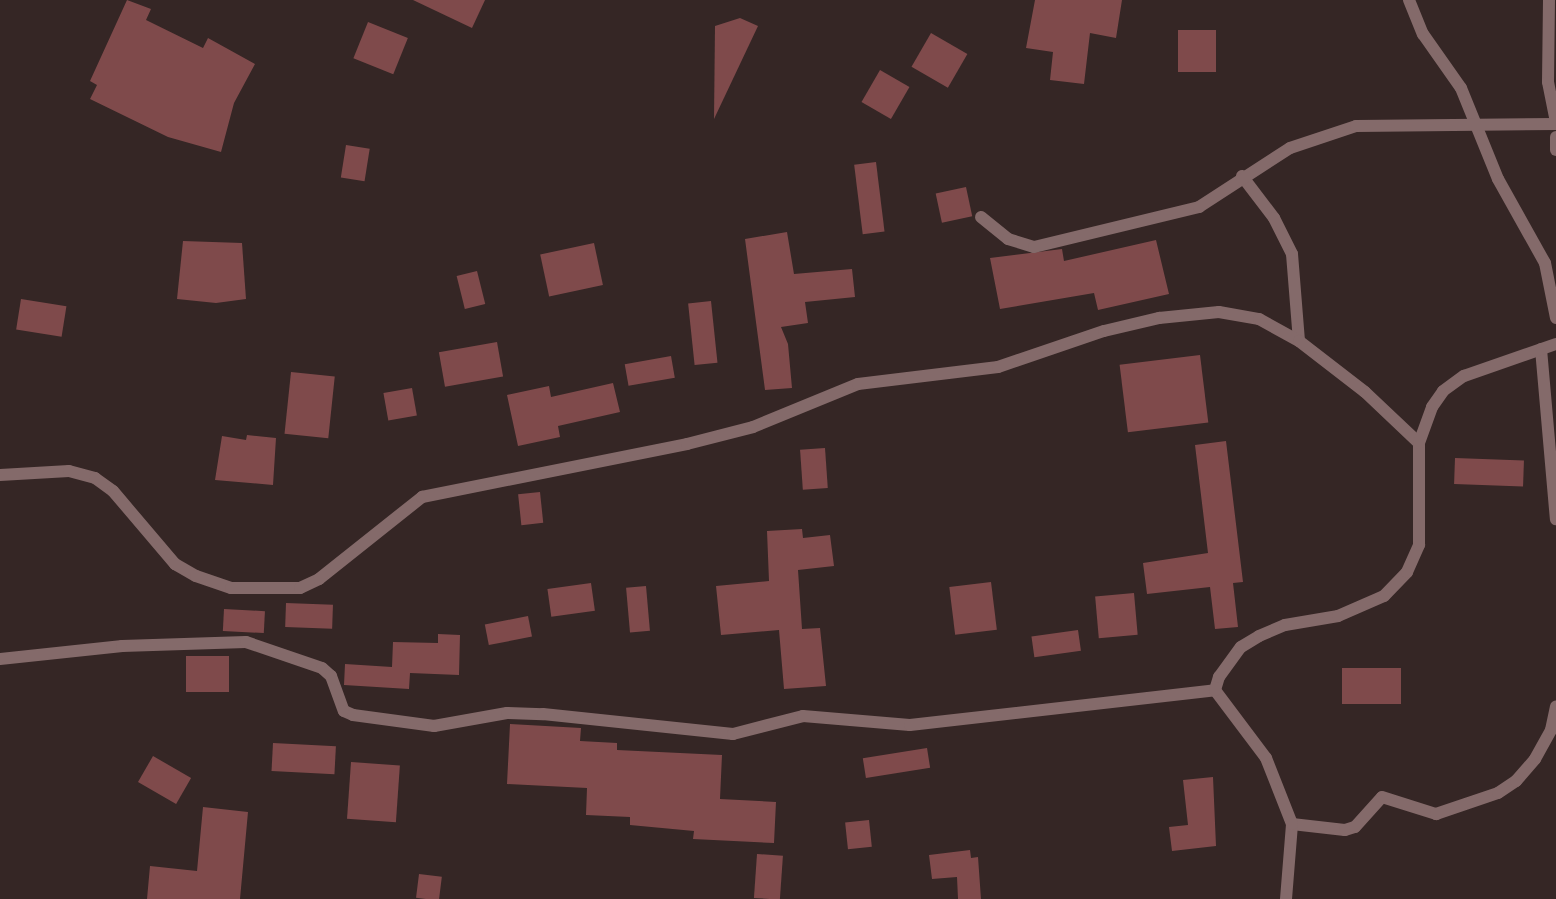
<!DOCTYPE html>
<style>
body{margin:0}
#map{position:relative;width:1556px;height:899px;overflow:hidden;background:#352625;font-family:Karla,sans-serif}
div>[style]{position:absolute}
.building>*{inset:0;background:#7f4a4b;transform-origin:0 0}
.lane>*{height:12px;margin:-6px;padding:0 6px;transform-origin:6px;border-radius:6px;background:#846a6a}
.street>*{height:12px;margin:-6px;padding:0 6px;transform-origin:6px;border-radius:6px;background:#846a6a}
span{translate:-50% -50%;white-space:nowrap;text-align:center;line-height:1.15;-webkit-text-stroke:4.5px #2a1c1c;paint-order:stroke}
</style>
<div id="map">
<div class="building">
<i style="clip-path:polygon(127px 0,151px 9px,146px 20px,203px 48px,208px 38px,255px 64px,234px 103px,221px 152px,168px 137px,90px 99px,97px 85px,90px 81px)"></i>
<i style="clip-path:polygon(413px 0,485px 0,472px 28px)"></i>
<i style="clip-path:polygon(1035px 0,1122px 0,1116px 38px,1090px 33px,1084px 84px,1050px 80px,1053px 52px,1026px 48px)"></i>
<i style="clip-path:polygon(740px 18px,758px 26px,714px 119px,715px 26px)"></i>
<i style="left:368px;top:22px;width:43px;height:39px;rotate:22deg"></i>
<i style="left:1178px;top:30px;width:38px;height:42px"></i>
<i style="left:931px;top:33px;width:42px;height:39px;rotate:30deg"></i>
<i style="left:880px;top:70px;width:34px;height:37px;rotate:30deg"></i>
<i style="left:346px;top:145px;width:24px;height:33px;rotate:9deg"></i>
<i style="left:876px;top:162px;width:70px;height:22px;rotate:83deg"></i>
<i style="left:966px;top:187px;width:30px;height:31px;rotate:78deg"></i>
<i style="clip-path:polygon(787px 232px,794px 274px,852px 269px,855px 297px,805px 302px,808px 323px,781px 327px,788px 344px,792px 388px,765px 390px,745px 239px)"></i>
<i style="clip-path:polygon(1156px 240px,1169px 294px,1098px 310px,1094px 293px,1000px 309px,990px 258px,1062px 249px,1064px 261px)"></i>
<i style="clip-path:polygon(183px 241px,242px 243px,246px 299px,216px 303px,177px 299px)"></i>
<i style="left:594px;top:243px;width:43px;height:55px;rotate:78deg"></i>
<i style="left:477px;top:271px;width:34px;height:21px;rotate:76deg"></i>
<i style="left:21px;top:299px;width:46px;height:31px;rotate:9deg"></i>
<i style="left:711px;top:301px;width:62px;height:23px;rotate:84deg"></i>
<i style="left:497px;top:342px;width:35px;height:59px;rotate:80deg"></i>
<i style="left:1200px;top:355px;width:68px;height:81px;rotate:83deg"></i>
<i style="left:671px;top:356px;width:22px;height:47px;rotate:80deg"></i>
<i style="left:291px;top:372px;width:44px;height:62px;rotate:6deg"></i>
<i style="clip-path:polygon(613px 383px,620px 412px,558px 426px,560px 437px,518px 446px,507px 395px,549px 386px,551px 397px)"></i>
<i style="left:412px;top:388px;width:28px;height:29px;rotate:80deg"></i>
<i style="clip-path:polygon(247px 435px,276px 438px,273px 485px,215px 480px,222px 436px,246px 440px)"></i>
<i style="clip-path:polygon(1226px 441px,1243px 582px,1233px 583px,1238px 627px,1215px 629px,1210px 587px,1147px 594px,1143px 563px,1208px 553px,1195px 445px)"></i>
<i style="left:825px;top:448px;width:40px;height:25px;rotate:86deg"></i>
<i style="left:1455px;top:458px;width:69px;height:26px;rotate:2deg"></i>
<i style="left:540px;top:492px;width:31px;height:22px;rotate:84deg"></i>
<i style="clip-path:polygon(802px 529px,803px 538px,830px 535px,834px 566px,798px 570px,802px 629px,820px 628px,826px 686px,784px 689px,779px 630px,721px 635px,716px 586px,769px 581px,767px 531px)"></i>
<i style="left:991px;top:582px;width:48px;height:42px;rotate:83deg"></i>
<i style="left:591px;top:583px;width:28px;height:44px;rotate:82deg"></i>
<i style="left:646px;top:586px;width:45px;height:20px;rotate:85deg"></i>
<i style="left:1134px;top:593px;width:42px;height:39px;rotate:85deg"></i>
<i style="left:286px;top:603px;width:47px;height:24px;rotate:2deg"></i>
<i style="left:224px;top:609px;width:41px;height:22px;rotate:3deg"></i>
<i style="left:528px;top:616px;width:21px;height:44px;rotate:79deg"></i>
<i style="left:1078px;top:630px;width:21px;height:47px;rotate:82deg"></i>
<i style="clip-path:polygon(438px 634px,460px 635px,459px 675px,410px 673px,409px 689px,344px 685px,345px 664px,392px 667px,393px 642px,438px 643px)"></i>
<i style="left:186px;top:656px;width:43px;height:36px"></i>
<i style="left:1401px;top:668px;width:36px;height:59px;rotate:90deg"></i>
<i style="clip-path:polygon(510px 724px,581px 728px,580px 741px,617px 743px,617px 750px,722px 755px,720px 799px,776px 802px,774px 843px,693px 839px,694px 831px,630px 825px,630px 817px,586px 815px,587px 788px,507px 784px)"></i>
<i style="left:273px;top:743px;width:63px;height:28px;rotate:3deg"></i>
<i style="left:927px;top:748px;width:20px;height:65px;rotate:81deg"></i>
<i style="left:153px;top:756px;width:44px;height:30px;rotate:30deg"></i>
<i style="left:351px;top:762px;width:49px;height:57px;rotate:4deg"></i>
<i style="clip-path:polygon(1213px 777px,1216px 846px,1172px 851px,1169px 827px,1188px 825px,1183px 780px)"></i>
<i style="clip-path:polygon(203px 807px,248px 812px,240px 899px,147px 899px,150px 866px,197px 871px)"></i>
<i style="left:869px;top:820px;width:27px;height:24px;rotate:84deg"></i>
<i style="clip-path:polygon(970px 850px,971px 858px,978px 857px,981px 899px,958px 899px,957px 877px,932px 879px,929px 855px)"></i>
<i style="left:757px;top:854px;width:26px;height:44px;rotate:4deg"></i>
<i style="left:419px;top:874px;width:23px;height:24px;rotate:7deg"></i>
</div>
<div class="lane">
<i style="left:1541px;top:349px;width:171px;rotate:85deg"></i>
<i style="left:1292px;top:824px;width:53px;rotate:6.5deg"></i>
<i style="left:1345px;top:830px;width:10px;rotate:-17deg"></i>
<i style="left:1355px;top:827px;width:40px;rotate:-48deg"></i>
<i style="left:1382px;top:797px;width:57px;rotate:17.5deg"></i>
<i style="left:1436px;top:814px;width:65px;rotate:-18.7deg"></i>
<i style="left:1498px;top:793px;width:22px;rotate:-34deg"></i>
<i style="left:1516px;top:781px;width:29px;rotate:-49deg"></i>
<i style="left:1535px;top:759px;width:33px;rotate:-61deg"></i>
<i style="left:1551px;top:730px;width:24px;rotate:-78deg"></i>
</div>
<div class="street">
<i style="left:1409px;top:0;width:37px;rotate:68deg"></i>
<i style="left:1423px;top:34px;width:66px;rotate:54.9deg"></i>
<i style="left:1461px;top:88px;width:98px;rotate:67.9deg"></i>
<i style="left:1498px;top:179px;width:96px;rotate:60.8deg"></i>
<i style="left:1545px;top:263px;width:56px;rotate:78.7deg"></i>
<i style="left:1549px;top:0;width:82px;rotate:90.7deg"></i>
<i style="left:1548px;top:82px;width:41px;rotate:78.7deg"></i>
<i style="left:1556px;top:137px;width:13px;rotate:90deg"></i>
<i style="left:1242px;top:176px;width:53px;rotate:52.7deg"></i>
<i style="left:1274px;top:218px;width:40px;rotate:63.4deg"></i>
<i style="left:1292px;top:254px;width:87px;rotate:85.4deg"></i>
<i style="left:981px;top:217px;width:35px;rotate:39deg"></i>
<i style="left:1008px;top:239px;width:27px;rotate:17deg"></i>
<i style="left:1034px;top:247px;width:170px;rotate:-13.6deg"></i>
<i style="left:1199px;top:207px;width:108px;rotate:-33deg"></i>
<i style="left:1290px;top:148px;width:70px;rotate:-18.4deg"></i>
<i style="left:1356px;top:126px;width:200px;rotate:-0.6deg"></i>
<i style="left:0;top:475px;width:69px;rotate:-3.3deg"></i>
<i style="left:69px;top:471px;width:27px;rotate:15deg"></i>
<i style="left:95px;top:478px;width:22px;rotate:36deg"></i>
<i style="left:113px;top:491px;width:96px;rotate:49.7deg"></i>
<i style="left:175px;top:564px;width:24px;rotate:30deg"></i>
<i style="left:196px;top:576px;width:37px;rotate:19deg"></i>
<i style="left:231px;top:588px;width:69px"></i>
<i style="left:300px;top:588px;width:21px;rotate:-25deg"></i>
<i style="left:319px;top:579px;width:132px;rotate:-38.5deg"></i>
<i style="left:422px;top:497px;width:270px;rotate:-11.3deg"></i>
<i style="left:687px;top:444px;width:68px;rotate:-14.4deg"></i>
<i style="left:753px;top:427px;width:113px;rotate:-22.3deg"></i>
<i style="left:858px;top:384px;width:141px;rotate:-6.9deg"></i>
<i style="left:998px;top:367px;width:112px;rotate:-18.8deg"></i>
<i style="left:1104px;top:331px;width:57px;rotate:-13.3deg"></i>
<i style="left:1159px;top:318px;width:60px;rotate:-5.7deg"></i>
<i style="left:1219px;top:312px;width:41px;rotate:9.9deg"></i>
<i style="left:1259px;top:319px;width:46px;rotate:28.8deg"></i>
<i style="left:1299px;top:341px;width:83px;rotate:37.7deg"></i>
<i style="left:1365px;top:392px;width:74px;rotate:43.4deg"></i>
<i style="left:0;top:659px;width:123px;rotate:-6.1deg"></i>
<i style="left:122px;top:646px;width:124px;rotate:-1.8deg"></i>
<i style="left:246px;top:642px;width:80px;rotate:18.9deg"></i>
<i style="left:322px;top:668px;width:12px;rotate:42deg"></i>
<i style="left:331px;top:676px;width:37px;rotate:70deg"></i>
<i style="left:344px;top:711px;width:10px;rotate:24deg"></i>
<i style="left:353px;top:715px;width:82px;rotate:7.7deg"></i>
<i style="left:434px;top:726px;width:74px;rotate:-10.1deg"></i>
<i style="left:507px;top:713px;width:36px;rotate:2deg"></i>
<i style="left:543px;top:714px;width:191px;rotate:6deg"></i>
<i style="left:733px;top:734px;width:72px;rotate:-14.4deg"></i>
<i style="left:803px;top:716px;width:107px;rotate:4.8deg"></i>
<i style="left:910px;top:725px;width:307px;rotate:-6.5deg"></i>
<i style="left:1286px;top:899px;width:75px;rotate:-85.4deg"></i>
<i style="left:1292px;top:824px;width:71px;rotate:-111.5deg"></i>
<i style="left:1266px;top:758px;width:85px;rotate:-126.9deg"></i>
<i style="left:1215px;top:690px;width:14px;rotate:-73deg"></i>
<i style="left:1219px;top:677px;width:37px;rotate:-54deg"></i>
<i style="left:1241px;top:647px;width:21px;rotate:-31deg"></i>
<i style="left:1259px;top:636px;width:28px;rotate:-23deg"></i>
<i style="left:1285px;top:625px;width:54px;rotate:-9.6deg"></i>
<i style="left:1338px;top:616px;width:50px;rotate:-23.5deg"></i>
<i style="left:1384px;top:596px;width:33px;rotate:-46deg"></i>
<i style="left:1407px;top:572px;width:30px;rotate:-66deg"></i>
<i style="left:1419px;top:545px;width:102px;rotate:-90deg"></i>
<i style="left:1419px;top:443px;width:38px;rotate:-70deg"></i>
<i style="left:1432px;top:407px;width:19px;rotate:-55deg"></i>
<i style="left:1443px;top:391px;width:26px;rotate:-36deg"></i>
<i style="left:1464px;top:376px;width:97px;rotate:-19.2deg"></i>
</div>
</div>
